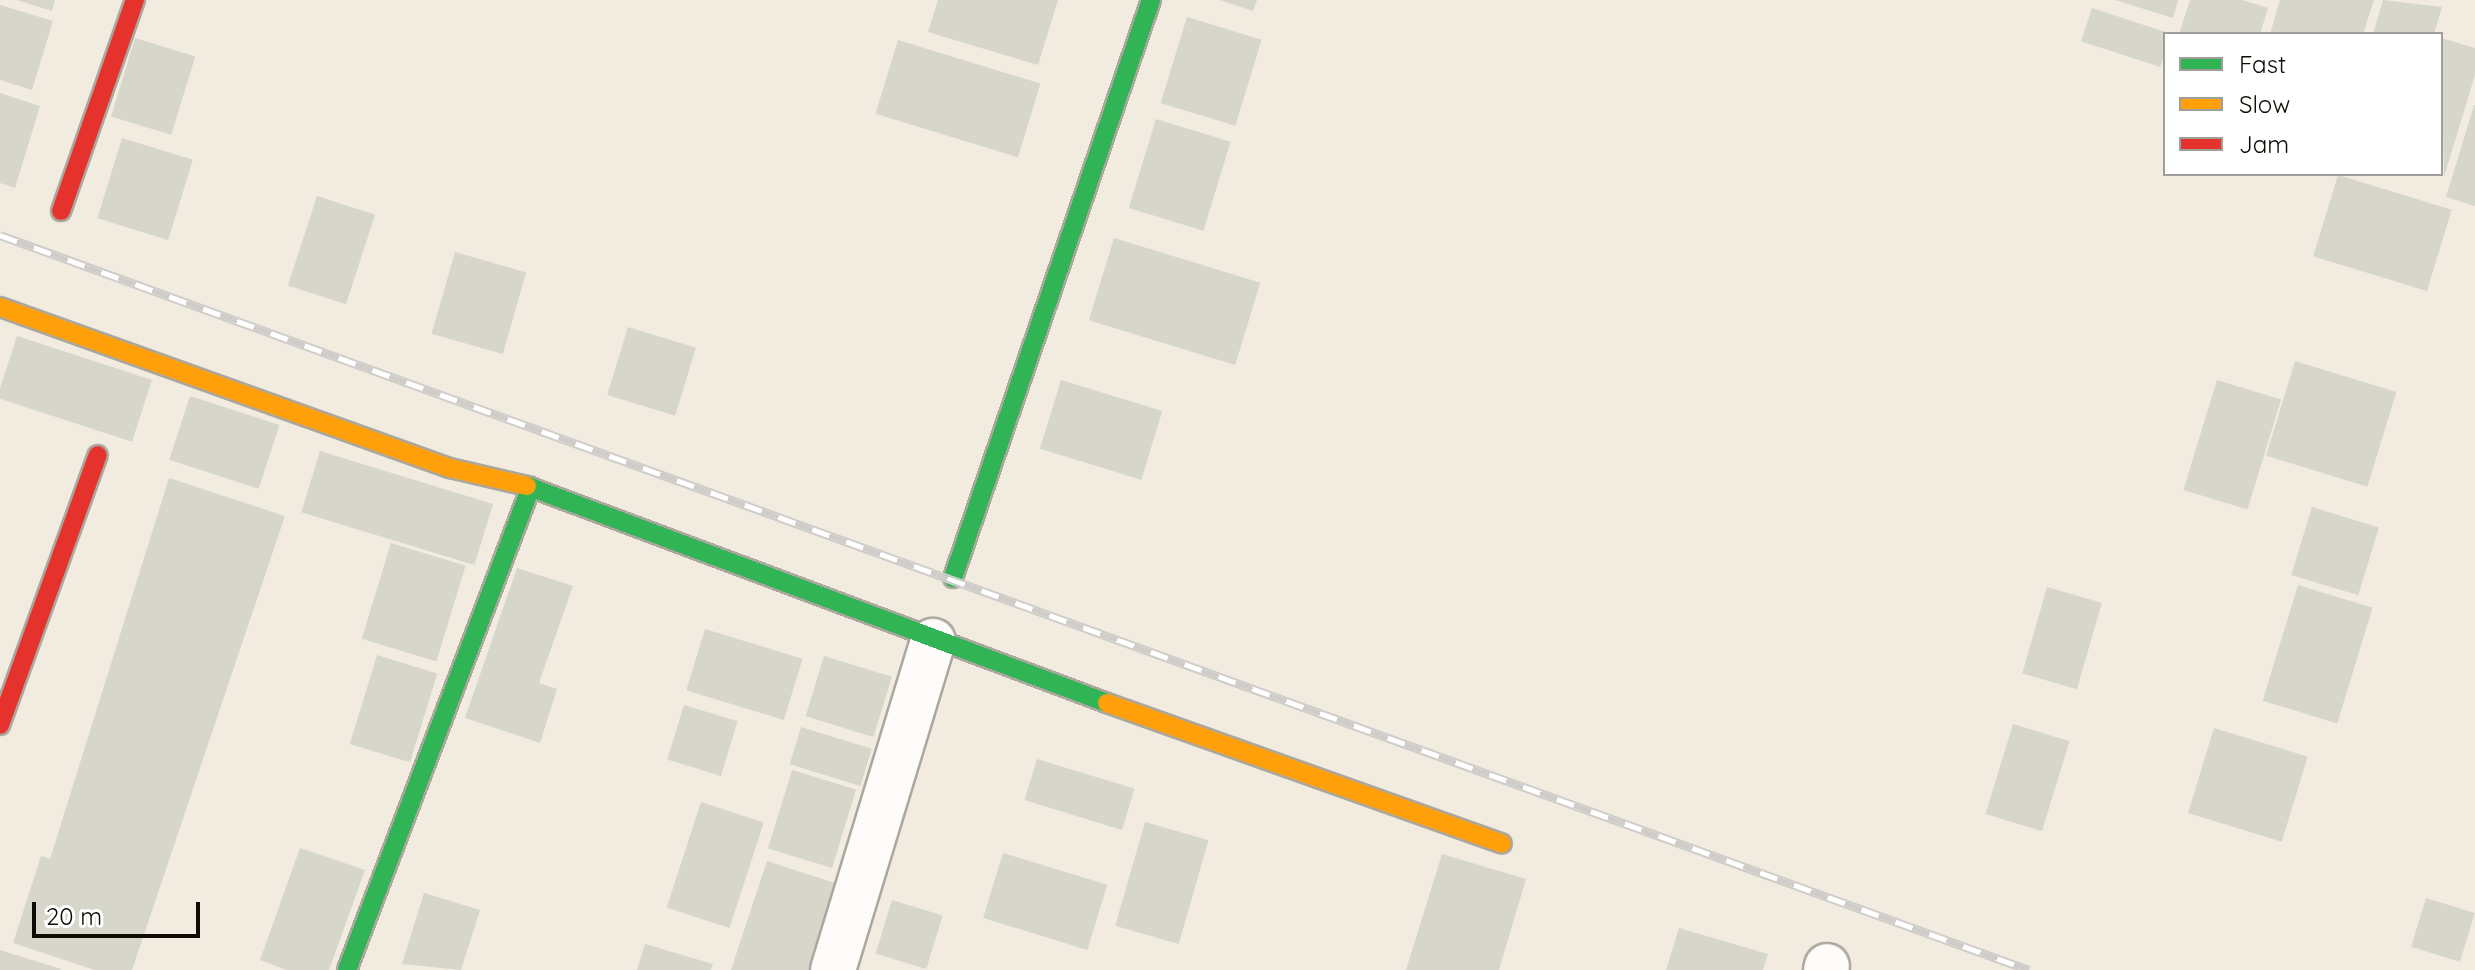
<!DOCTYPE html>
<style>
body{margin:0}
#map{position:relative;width:2475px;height:970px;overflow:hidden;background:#f1ecdf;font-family:Quicksand,sans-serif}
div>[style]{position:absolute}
.building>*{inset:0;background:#d6d6ca;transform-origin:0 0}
.roads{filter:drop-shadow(2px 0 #aba79d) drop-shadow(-2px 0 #aba79d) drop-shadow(0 2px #aba79d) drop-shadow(0 -2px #aba79d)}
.street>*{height:44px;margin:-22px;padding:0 22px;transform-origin:22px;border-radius:22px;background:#fdfcfa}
.fast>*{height:18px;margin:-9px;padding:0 9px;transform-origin:9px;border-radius:9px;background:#30b455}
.slow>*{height:18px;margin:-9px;padding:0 9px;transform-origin:9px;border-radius:9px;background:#ff9f0a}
.jam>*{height:18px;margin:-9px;padding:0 9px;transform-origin:9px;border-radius:9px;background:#e5322d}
.rail>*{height:9px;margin-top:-4.5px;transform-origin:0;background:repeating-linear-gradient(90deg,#fff 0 18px,#cfcdca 0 36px);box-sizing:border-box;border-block:2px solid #cfcdca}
span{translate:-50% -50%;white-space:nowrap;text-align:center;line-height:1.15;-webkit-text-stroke:6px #fff;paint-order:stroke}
.legend{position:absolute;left:2163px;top:32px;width:280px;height:144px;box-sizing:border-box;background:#fff;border:2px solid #9f9e9b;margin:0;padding:10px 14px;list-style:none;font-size:24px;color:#0f0c05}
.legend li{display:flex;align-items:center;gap:16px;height:40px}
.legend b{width:40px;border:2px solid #9f9e9b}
.scale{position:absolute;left:32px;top:902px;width:168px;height:36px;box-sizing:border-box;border:4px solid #0f0c05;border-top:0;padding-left:10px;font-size:24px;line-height:28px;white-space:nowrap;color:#0f0c05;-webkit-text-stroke:6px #fff;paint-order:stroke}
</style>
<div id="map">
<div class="building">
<i style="clip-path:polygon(17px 0,55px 0,52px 11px)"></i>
<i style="clip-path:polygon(938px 0,1058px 0,1038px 65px,928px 32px)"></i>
<i style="clip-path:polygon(1219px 0,1257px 0,1253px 11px)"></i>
<i style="clip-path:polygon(2115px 0,2178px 0,2173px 18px)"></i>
<i style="clip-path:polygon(2190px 0,2242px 0,2268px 8px,2260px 34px,2179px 34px)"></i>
<i style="clip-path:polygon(2280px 0,2374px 0,2363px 34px,2270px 34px)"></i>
<i style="clip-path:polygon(2383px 0,2442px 7px,2434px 34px,2373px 34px)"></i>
<i style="clip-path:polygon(0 5px,53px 21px,32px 90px,0 80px)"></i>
<i style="left:2092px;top:8px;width:83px;height:35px;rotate:18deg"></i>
<i style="left:1187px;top:17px;width:78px;height:90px;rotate:17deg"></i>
<i style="left:135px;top:38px;width:63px;height:82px;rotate:17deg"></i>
<i style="clip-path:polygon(2441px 38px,2475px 48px,2475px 75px,2444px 177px)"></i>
<i style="left:898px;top:40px;width:149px;height:77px;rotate:17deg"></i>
<i style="clip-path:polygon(0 93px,40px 106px,15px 188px,0 183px)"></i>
<i style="clip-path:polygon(2474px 105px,2475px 105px,2475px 206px,2446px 197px)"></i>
<i style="left:1156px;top:119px;width:78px;height:93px;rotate:17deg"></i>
<i style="left:122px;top:138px;width:74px;height:84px;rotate:17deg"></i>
<i style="left:2338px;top:175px;width:119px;height:85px;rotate:17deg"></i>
<i style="left:317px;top:196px;width:61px;height:94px;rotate:18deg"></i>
<i style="left:1114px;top:238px;width:153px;height:86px;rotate:17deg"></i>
<i style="left:455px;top:252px;width:74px;height:85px;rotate:16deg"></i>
<i style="left:628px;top:327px;width:71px;height:71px;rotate:17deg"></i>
<i style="left:17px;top:336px;width:142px;height:65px;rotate:18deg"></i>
<i style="left:2295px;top:361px;width:106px;height:99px;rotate:17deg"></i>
<i style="left:1061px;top:380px;width:106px;height:72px;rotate:17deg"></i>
<i style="left:2217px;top:380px;width:67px;height:115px;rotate:17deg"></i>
<i style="left:190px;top:396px;width:94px;height:67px;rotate:18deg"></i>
<i style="left:320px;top:451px;width:181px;height:64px;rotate:17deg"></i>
<i style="clip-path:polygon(169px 478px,285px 516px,132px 970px,95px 970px,13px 943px,41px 856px,50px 859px)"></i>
<i style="left:2312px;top:507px;width:70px;height:71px;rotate:17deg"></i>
<i style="left:391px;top:543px;width:78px;height:100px;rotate:17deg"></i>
<i style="clip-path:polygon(517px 568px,573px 586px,539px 683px,557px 689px,540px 743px,465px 718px)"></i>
<i style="left:2298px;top:585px;width:78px;height:121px;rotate:17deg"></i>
<i style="left:2047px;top:587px;width:57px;height:90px;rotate:16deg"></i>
<i style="left:705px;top:629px;width:102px;height:64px;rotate:17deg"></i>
<i style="left:377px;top:655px;width:63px;height:93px;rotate:17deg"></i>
<i style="left:824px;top:656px;width:71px;height:63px;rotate:17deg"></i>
<i style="left:684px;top:705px;width:56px;height:57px;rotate:17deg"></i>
<i style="left:2013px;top:724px;width:59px;height:94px;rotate:17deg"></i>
<i style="left:801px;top:727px;width:74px;height:39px;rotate:17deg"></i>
<i style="left:2214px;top:728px;width:98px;height:89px;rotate:17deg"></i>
<i style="left:1037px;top:759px;width:102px;height:43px;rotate:17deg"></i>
<i style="left:792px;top:770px;width:67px;height:82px;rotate:17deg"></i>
<i style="left:701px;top:802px;width:66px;height:111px;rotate:18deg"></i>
<i style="left:1145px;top:822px;width:66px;height:108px;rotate:16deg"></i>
<i style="clip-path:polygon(300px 848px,365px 870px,329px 970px,287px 970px,260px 960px)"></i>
<i style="left:1003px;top:853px;width:109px;height:68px;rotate:17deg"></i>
<i style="clip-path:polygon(1442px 854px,1526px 879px,1499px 970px,1406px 970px)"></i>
<i style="clip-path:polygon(767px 861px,844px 886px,816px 970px,731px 970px)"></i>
<i style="clip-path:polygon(424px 893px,480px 910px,461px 970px,402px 964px)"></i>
<i style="left:2426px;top:898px;width:51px;height:51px;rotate:17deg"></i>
<i style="left:892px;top:900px;width:53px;height:56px;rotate:17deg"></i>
<i style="clip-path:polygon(1679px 928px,1768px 954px,1763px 970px,1666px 970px)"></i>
<i style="clip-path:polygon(645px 944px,713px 964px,711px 970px,637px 970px)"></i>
<i style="clip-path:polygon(0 950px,61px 969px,60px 970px,0 970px)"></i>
</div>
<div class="roads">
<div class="street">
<i style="left:833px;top:970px;width:344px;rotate:-73.1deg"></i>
<i style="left:1826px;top:970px;width:4px;rotate:-76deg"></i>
</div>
<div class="fast">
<i style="left:527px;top:486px;width:619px;rotate:20.51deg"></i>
<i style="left:953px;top:578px;width:611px;rotate:-71.09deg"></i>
<i style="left:347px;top:970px;width:517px;rotate:-69.15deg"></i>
</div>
<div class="slow">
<i style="left:0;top:307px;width:478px;rotate:19.7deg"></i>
<i style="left:450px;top:468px;width:79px;rotate:13.2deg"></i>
<i style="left:1107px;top:703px;width:419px;rotate:19.6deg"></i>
</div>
<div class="jam">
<i style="left:61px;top:211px;width:224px;rotate:-70.7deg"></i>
<i style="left:0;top:725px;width:287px;rotate:-70.1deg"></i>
</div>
</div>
<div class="rail">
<i style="left:0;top:235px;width:2158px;rotate:19.91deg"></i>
</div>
<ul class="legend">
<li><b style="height:10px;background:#30b455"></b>Fast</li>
<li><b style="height:10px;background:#ff9f0a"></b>Slow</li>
<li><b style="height:10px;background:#e5322d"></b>Jam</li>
</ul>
<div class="scale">20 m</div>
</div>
